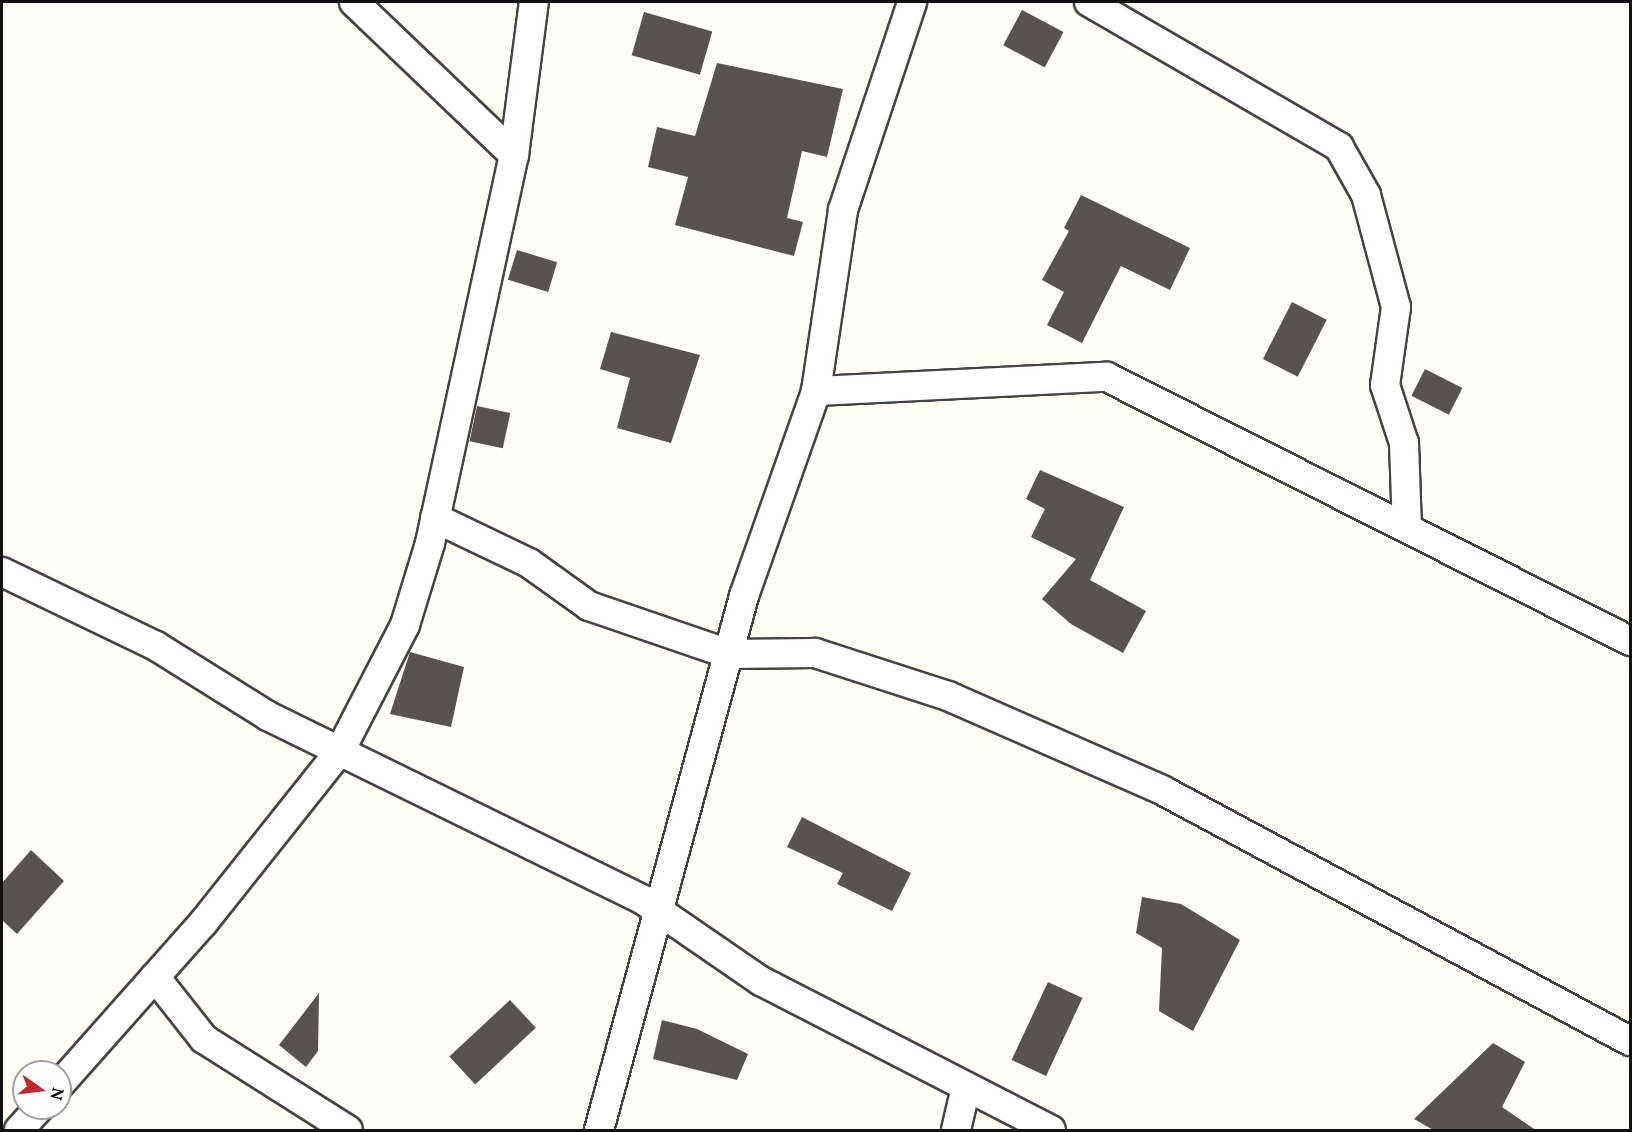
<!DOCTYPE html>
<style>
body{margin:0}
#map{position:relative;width:1632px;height:1132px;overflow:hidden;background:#fffdf5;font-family:Lora,serif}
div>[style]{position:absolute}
.building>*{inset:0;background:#5a524d;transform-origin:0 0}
.roads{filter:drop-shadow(2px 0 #444) drop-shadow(-2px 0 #444) drop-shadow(0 2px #444) drop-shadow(0 -2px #444)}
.street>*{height:28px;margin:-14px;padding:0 14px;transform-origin:14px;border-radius:14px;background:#fff}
span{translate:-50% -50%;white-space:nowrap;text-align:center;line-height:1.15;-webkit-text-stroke:6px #fff;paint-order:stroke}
.frame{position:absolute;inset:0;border:3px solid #111;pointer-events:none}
.north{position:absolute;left:12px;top:1060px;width:60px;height:60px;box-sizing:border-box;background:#fff;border:2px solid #a0a0a0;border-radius:50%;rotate:104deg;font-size:16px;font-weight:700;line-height:24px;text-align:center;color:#111}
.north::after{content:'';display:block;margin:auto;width:21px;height:27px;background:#c4262e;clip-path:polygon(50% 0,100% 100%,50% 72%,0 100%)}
</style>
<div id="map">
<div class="building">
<i style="left:1022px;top:10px;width:47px;height:40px;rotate:28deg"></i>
<i style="left:644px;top:12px;width:71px;height:45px;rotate:16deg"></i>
<i style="clip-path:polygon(717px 63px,843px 89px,827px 157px,802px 151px,787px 218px,803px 222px,794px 256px,675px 225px,688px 177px,648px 167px,657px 127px,695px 136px)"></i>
<i style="clip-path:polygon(1081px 195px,1190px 248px,1170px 290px,1121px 266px,1082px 343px,1047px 325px,1064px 292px,1042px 280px,1069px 231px,1064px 228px)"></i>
<i style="left:517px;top:250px;width:42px;height:31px;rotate:17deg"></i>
<i style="left:1292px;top:302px;width:39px;height:64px;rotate:27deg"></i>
<i style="clip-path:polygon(611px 332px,700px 355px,671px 443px,617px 428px,630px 378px,600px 369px)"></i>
<i style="left:1425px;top:369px;width:42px;height:30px;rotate:27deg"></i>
<i style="left:477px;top:406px;width:34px;height:36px;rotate:12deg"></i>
<i style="clip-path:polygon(1040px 470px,1124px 507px,1090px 580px,1146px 611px,1123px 653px,1071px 624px,1042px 599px,1076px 559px,1031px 537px,1045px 509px,1026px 499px)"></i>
<i style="clip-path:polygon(410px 652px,464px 667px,451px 727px,390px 714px)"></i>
<i style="clip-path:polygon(802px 817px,911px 873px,892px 911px,837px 884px,843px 873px,787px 847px)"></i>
<i style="clip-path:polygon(31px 850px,64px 881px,17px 934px,2px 920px,2px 883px)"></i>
<i style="clip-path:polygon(1142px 897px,1181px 904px,1240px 940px,1193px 1031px,1159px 1011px,1162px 948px,1136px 933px)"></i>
<i style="left:1048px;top:982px;width:38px;height:86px;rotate:25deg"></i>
<i style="clip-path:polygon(319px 993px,318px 1051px,306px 1067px,279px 1045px)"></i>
<i style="left:510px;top:1000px;width:38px;height:83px;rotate:47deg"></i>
<i style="clip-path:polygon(662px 1020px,697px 1029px,748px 1054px,737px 1080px,653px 1059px)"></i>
<i style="clip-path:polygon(1493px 1043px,1525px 1062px,1502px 1107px,1537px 1131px,1435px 1131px,1414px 1119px)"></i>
</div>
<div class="roads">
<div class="street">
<i style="left:354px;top:2px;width:221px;rotate:43.7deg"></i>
<i style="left:1089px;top:2px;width:289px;rotate:30.1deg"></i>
<i style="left:1339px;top:147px;width:55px;rotate:60.6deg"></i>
<i style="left:1366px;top:195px;width:116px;rotate:75deg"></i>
<i style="left:1396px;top:307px;width:79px;rotate:98deg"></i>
<i style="left:1385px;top:385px;width:61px;rotate:71.9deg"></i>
<i style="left:1404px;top:443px;width:85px;rotate:88deg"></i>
<i style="left:816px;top:391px;width:291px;rotate:-2.8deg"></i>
<i style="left:1107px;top:377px;width:586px;rotate:26.78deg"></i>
<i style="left:435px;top:518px;width:104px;rotate:25.6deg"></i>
<i style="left:529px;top:563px;width:74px;rotate:35.6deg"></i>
<i style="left:589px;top:606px;width:148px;rotate:18.9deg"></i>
<i style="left:729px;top:654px;width:86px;rotate:-0.7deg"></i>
<i style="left:815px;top:653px;width:140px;rotate:17.9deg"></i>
<i style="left:948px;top:696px;width:234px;rotate:23.7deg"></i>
<i style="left:1162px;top:790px;width:531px;rotate:28.21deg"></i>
<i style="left:2px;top:572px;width:171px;rotate:25.7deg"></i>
<i style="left:156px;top:646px;width:132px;rotate:32deg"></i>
<i style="left:268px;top:716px;width:418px;rotate:26.1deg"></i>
<i style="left:643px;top:900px;width:143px;rotate:34.5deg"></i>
<i style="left:761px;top:981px;width:326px;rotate:27.2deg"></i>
<i style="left:155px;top:977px;width:79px;rotate:51.7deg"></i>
<i style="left:204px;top:1039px;width:170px;rotate:32.3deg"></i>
<i style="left:60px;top:1084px;width:215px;rotate:-48.4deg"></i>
<i style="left:203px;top:923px;width:220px;rotate:-51.5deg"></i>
<i style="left:340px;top:751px;width:142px;rotate:-62.7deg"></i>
<i style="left:405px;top:625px;width:86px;rotate:-73deg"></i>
<i style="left:430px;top:543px;width:397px;rotate:-77.8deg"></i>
<i style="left:514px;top:155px;width:154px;rotate:-82.6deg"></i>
<i style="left:19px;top:1130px;width:30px;rotate:-48deg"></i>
<i style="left:599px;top:1130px;width:553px;rotate:-74.81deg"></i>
<i style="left:744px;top:596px;width:217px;rotate:-70.6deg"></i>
<i style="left:816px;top:391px;width:183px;rotate:-81.5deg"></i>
<i style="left:843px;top:210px;width:219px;rotate:-71.6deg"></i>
<i style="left:956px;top:1130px;width:44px;rotate:-76.9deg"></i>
</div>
</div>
<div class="frame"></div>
<div class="north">N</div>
</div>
